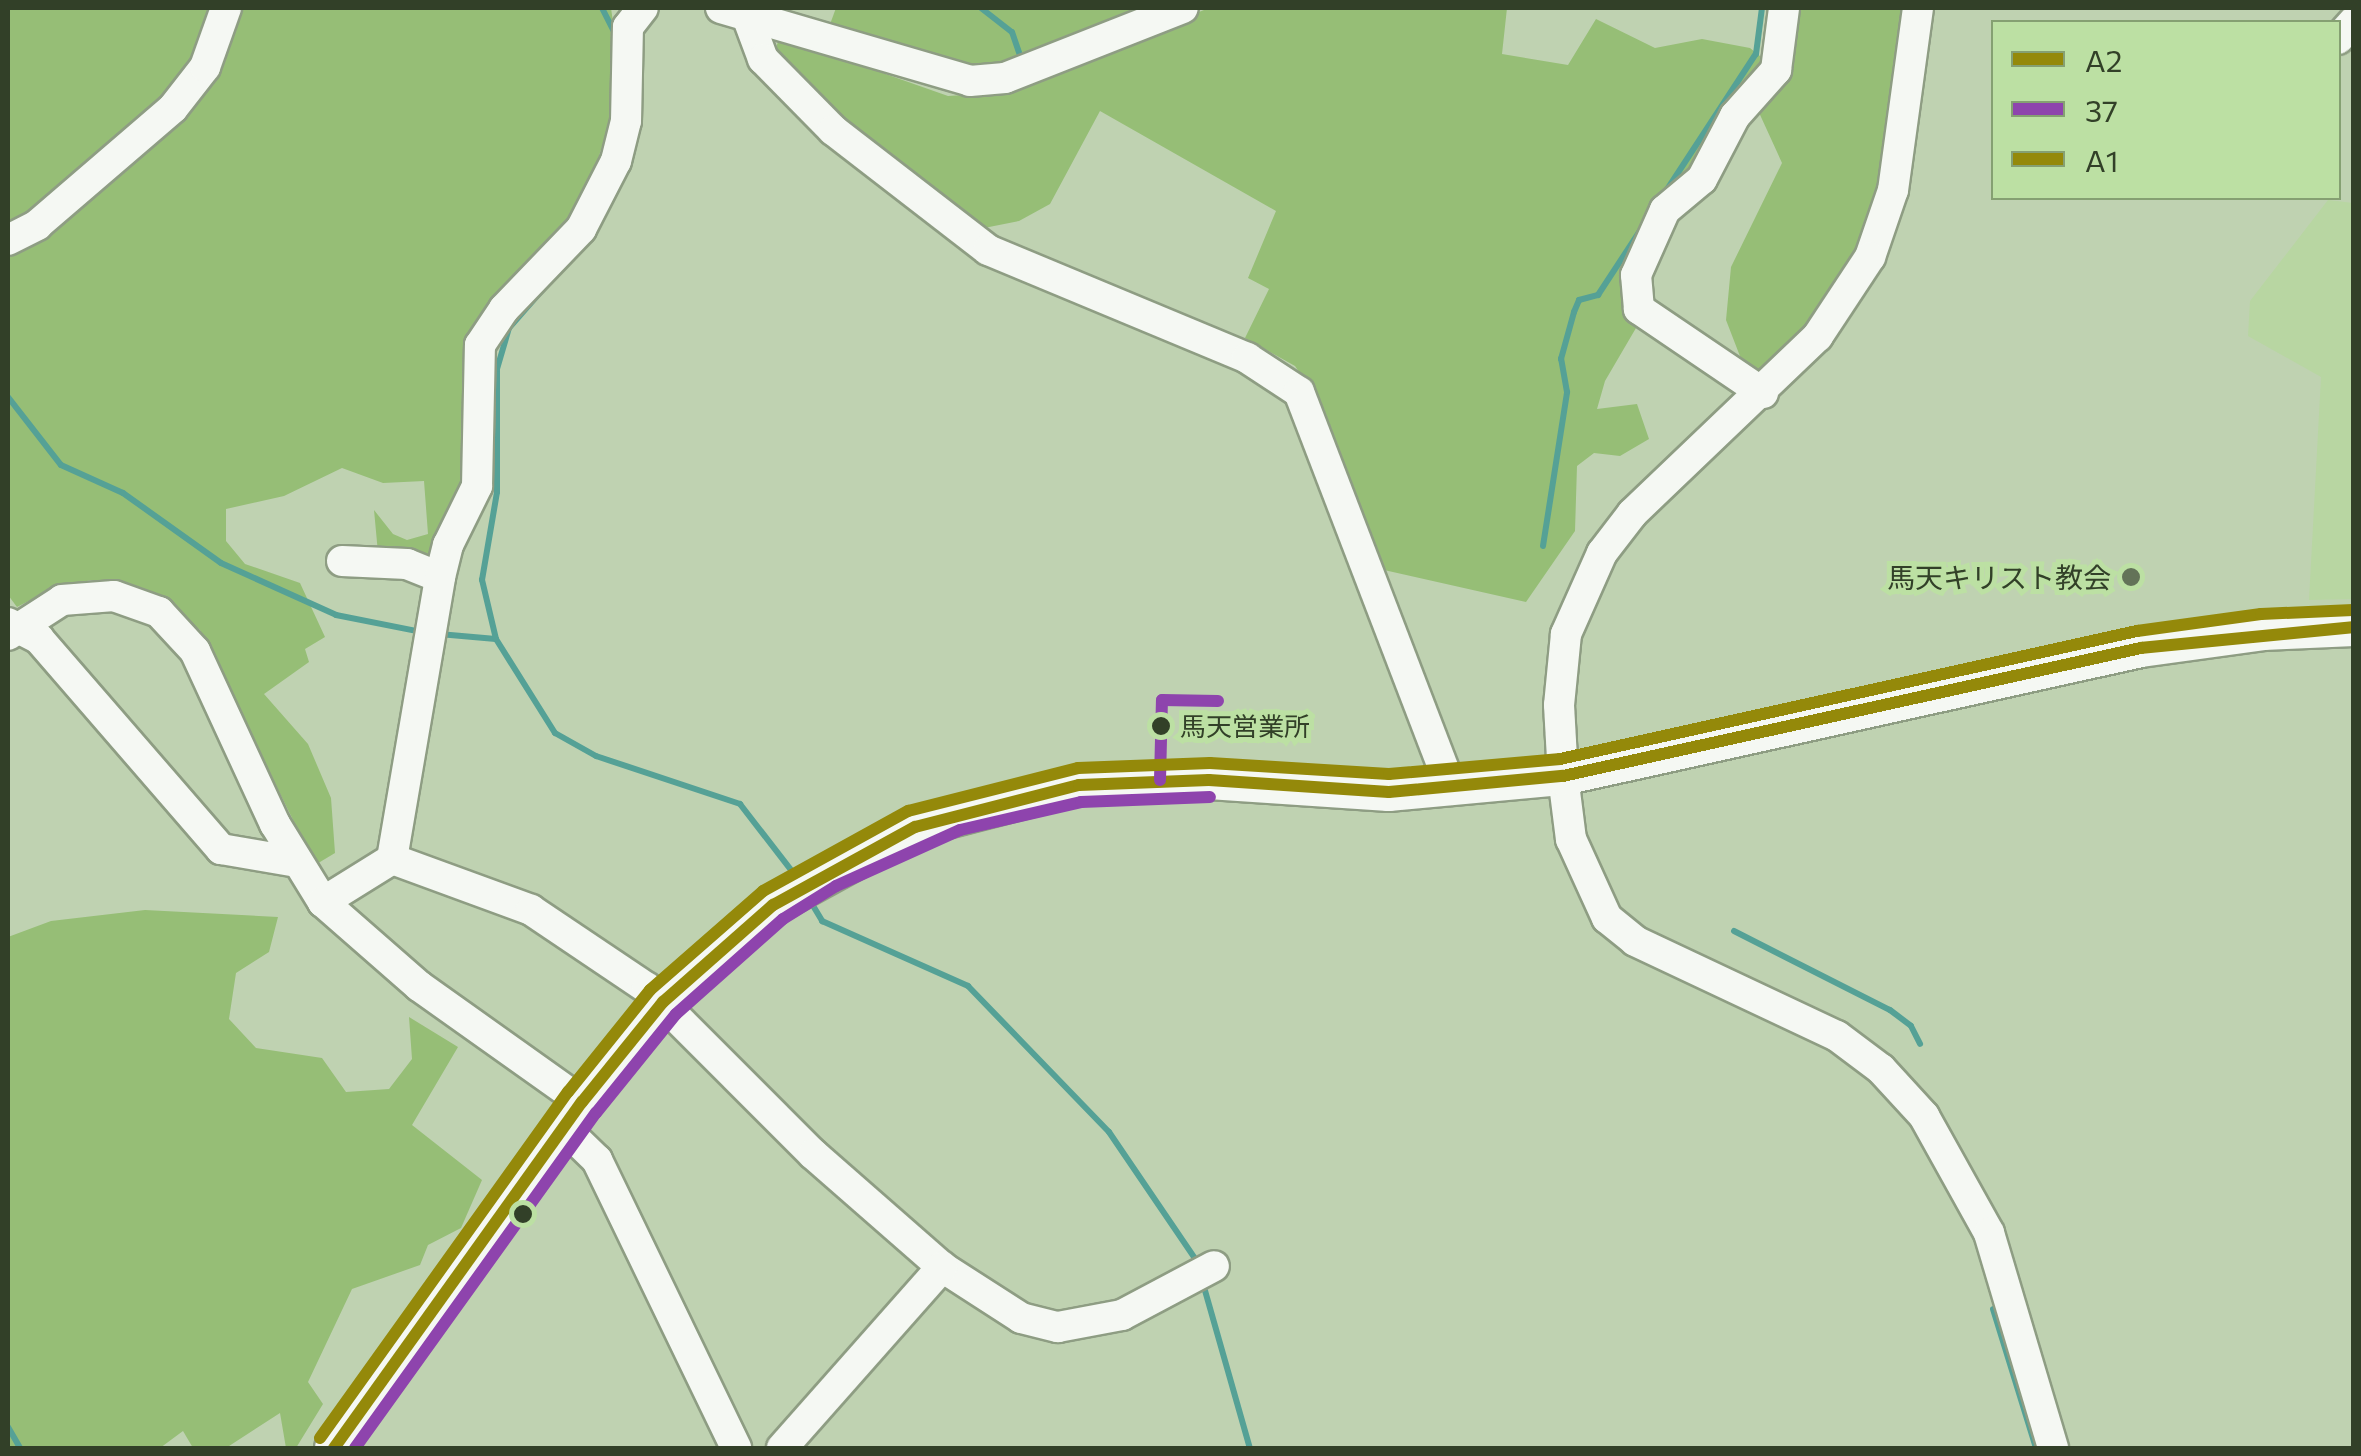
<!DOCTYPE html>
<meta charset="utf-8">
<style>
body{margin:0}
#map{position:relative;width:2361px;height:1456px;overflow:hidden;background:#bfd2b1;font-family:Commissioner,"Noto Sans JP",sans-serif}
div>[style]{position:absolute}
.built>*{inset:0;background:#b8d6a2}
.forest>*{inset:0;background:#96be76}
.stream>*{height:6px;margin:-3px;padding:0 3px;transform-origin:3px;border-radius:3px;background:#55a196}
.roads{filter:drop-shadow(2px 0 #8e9d83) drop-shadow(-2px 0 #8e9d83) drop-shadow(0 2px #8e9d83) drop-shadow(0 -2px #8e9d83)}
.minor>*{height:30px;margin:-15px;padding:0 15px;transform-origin:15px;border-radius:15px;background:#f5f8f3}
.major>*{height:38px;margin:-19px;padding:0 19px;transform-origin:19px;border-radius:19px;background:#f5f8f3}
.bus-1>*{height:12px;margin:-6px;padding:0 6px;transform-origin:6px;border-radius:6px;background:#94890a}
.bus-2>*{height:12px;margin:-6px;padding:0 6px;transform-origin:6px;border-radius:6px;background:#8e44ad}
.bus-3>*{height:12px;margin:-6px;padding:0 6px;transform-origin:6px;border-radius:6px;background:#94890a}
.dots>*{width:28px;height:28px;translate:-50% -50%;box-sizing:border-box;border:5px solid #bce0a3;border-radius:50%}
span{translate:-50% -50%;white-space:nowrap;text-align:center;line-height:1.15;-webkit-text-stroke:10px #bce0a3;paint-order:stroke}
.bus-label{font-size:26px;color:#324028}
.left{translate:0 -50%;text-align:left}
.poi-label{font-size:28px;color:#324028}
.right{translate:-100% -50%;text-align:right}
.frame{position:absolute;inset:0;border:10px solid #324028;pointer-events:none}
.legend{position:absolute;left:1991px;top:20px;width:350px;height:180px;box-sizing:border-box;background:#bce0a3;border:2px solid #85a072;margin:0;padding:12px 18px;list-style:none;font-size:30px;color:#324028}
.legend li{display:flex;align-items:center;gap:20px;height:50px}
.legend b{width:50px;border:2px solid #85a072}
</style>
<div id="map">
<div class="built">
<i style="clip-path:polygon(2328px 200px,2353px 203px,2354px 599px,2309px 600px,2321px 377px,2248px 336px,2250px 301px)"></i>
</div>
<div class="forest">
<i style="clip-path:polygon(8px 8px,215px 8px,196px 64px,163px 103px,31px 218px,8px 227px)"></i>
<i style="clip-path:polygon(238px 8px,611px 8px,617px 50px,619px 130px,604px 140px,578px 224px,499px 304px,470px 485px,438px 570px,378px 553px,374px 510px,393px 534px,407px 540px,428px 534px,424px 481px,383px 483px,342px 468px,284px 496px,226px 509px,226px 541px,245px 564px,300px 583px,325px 637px,305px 649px,309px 662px,264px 694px,308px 744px,331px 798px,335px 853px,315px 865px,200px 630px,163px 601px,130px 586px,91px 580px,50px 590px,17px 607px,8px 595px,8px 253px,88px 193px)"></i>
<i style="clip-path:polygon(836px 8px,1168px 8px,974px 74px,826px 35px)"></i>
<i style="clip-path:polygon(1209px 8px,1507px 8px,1502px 54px,1568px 65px,1596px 19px,1655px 48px,1702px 39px,1750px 48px,1771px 65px,1625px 296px,1636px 328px,1605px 381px,1597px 409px,1637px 404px,1649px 439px,1620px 456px,1594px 453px,1577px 466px,1575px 531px,1526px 602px,1384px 570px,1324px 409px,1295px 366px,1245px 338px,1269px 289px,1248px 278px,1276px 211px,1100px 111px,1050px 204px,1019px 221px,979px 229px,907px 177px,774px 53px,778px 42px,789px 40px,948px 96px,995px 93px)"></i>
<i style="clip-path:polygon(1792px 8px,1907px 8px,1877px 194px,1861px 247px,1838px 290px,1765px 380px,1743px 364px,1726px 320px,1731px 267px,1782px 163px,1756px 106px)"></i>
<i style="clip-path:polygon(145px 910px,278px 917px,269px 952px,236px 973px,229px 1019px,256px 1048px,322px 1058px,346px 1092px,389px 1089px,412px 1059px,409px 1017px,458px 1047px,412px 1125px,482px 1180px,461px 1228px,428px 1245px,420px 1265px,352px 1289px,308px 1382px,323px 1404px,296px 1448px,286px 1448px,280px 1413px,226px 1448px,193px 1448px,183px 1431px,160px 1448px,8px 1448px,8px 937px,51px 921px)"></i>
</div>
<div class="stream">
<i style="left:602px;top:8px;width:28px;rotate:63deg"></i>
<i style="left:981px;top:8px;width:39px;rotate:38deg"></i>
<i style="left:1012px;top:32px;width:24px;rotate:71deg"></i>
<i style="left:630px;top:163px;width:41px;rotate:-77.3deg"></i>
<i style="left:8px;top:397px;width:86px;rotate:52.1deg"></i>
<i style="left:61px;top:465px;width:68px;rotate:24.3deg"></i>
<i style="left:123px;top:493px;width:120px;rotate:35.5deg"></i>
<i style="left:221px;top:563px;width:126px;rotate:24.3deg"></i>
<i style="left:336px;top:615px;width:88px;rotate:11.2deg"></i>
<i style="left:1543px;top:546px;width:156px;rotate:-81.1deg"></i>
<i style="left:1567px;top:392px;width:34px;rotate:-100deg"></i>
<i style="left:1561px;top:359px;width:49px;rotate:-74.5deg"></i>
<i style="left:1574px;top:312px;width:13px;rotate:-67deg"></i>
<i style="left:1579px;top:300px;width:20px;rotate:-15deg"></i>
<i style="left:1598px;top:295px;width:288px;rotate:-56.8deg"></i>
<i style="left:1756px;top:54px;width:46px;rotate:-82.6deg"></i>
<i style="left:439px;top:634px;width:57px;rotate:5deg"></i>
<i style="left:496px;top:639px;width:111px;rotate:57.9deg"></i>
<i style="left:555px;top:733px;width:47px;rotate:29.3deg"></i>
<i style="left:596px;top:756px;width:152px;rotate:18.4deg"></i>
<i style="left:740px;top:804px;width:95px;rotate:52.3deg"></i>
<i style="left:496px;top:639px;width:61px;rotate:-103.3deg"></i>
<i style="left:482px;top:580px;width:89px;rotate:-80.3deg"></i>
<i style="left:497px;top:492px;width:123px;rotate:-90deg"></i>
<i style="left:497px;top:369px;width:43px;rotate:-73.7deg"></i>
<i style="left:509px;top:328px;width:53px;rotate:-48.8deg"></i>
<i style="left:809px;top:899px;width:26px;rotate:59deg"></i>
<i style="left:822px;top:921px;width:160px;rotate:24deg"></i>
<i style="left:968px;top:986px;width:203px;rotate:46deg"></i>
<i style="left:1109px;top:1132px;width:158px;rotate:55.8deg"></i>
<i style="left:1734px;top:931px;width:175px;rotate:26.9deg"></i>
<i style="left:1890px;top:1010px;width:26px;rotate:37deg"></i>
<i style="left:1911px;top:1026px;width:20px;rotate:63deg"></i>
<i style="left:1202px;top:1280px;width:175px;rotate:74.1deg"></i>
<i style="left:1993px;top:1309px;width:145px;rotate:72.8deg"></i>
<i style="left:8px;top:1427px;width:24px;rotate:60deg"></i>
</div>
<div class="roads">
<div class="minor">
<i style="left:721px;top:8px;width:259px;rotate:16.3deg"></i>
<i style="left:970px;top:81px;width:35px;rotate:-5deg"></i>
<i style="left:1005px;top:78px;width:191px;rotate:-21.5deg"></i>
<i style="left:1918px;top:8px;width:184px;rotate:97.8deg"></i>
<i style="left:1893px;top:190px;width:71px;rotate:108.9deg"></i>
<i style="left:1870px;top:257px;width:95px;rotate:123.4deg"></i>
<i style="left:1818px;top:336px;width:257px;rotate:136.3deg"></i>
<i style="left:1632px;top:514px;width:49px;rotate:127.6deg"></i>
<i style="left:1602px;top:553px;width:89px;rotate:114deg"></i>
<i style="left:1566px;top:634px;width:71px;rotate:95.6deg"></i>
<i style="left:1559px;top:705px;width:71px;rotate:86.8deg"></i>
<i style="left:1563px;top:776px;width:64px;rotate:82.8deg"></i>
<i style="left:1571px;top:839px;width:87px;rotate:65.5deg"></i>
<i style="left:1607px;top:918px;width:36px;rotate:39deg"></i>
<i style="left:1635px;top:941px;width:223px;rotate:25.2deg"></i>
<i style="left:1837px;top:1036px;width:55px;rotate:36.9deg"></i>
<i style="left:1881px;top:1069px;width:64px;rotate:47.5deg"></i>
<i style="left:1924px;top:1116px;width:134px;rotate:60.9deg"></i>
<i style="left:1989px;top:1233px;width:224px;rotate:73.4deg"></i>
<i style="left:747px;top:16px;width:46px;rotate:69.6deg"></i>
<i style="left:763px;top:59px;width:100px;rotate:45.4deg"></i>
<i style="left:833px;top:130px;width:196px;rotate:37.7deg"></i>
<i style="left:988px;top:250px;width:281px;rotate:22.6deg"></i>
<i style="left:1247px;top:358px;width:62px;rotate:33.2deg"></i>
<i style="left:1299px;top:392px;width:426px;rotate:69deg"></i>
<i style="left:2338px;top:39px;width:24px;rotate:-48deg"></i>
<i style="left:8px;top:240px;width:33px;rotate:-27deg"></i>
<i style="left:37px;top:225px;width:179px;rotate:-40.7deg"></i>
<i style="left:173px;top:108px;width:52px;rotate:-52deg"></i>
<i style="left:205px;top:67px;width:63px;rotate:-70.4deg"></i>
<i style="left:1763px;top:393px;width:150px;rotate:-145.9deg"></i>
<i style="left:1639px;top:309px;width:34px;rotate:-95deg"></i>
<i style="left:1636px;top:275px;width:71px;rotate:-66deg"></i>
<i style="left:1665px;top:210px;width:48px;rotate:-40deg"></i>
<i style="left:1702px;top:179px;width:71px;rotate:-62.4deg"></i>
<i style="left:1735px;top:116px;width:62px;rotate:-48.3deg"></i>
<i style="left:1776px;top:70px;width:63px;rotate:-82.6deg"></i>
<i style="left:342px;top:561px;width:65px;rotate:2.6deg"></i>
<i style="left:407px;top:564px;width:35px;rotate:22deg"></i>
<i style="left:8px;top:623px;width:35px;rotate:27deg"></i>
<i style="left:39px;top:639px;width:278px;rotate:49.1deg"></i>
<i style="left:221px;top:849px;width:77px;rotate:9.7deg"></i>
<i style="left:8px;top:635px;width:64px;rotate:-32.9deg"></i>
<i style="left:62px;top:600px;width:52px;rotate:-4.4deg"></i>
<i style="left:114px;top:596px;width:48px;rotate:19.6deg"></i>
<i style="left:159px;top:612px;width:53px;rotate:47.3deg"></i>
<i style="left:195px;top:651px;width:191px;rotate:65.2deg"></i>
<i style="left:275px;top:824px;width:92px;rotate:58.4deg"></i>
<i style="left:323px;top:902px;width:128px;rotate:41.2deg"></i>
<i style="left:419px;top:986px;width:200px;rotate:35.4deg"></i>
<i style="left:392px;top:859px;width:148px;rotate:20.1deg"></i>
<i style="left:531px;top:910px;width:140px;rotate:33.9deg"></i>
<i style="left:647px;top:988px;width:235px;rotate:45deg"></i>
<i style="left:813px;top:1154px;width:171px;rotate:41.2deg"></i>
<i style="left:942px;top:1267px;width:94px;rotate:32.8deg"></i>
<i style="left:1021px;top:1318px;width:38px;rotate:14deg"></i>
<i style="left:1058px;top:1327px;width:65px;rotate:-10.6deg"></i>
<i style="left:1122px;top:1315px;width:104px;rotate:-28deg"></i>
<i style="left:323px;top:902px;width:81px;rotate:-31.9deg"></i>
<i style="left:392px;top:859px;width:286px;rotate:-80.3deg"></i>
<i style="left:440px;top:577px;width:33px;rotate:-76deg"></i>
<i style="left:448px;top:545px;width:66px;rotate:-63.8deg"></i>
<i style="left:477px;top:486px;width:141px;rotate:-88.8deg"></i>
<i style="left:480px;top:345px;width:43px;rotate:-56.3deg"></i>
<i style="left:504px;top:309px;width:111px;rotate:-46.1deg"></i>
<i style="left:581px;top:229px;width:76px;rotate:-62.8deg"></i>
<i style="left:616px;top:161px;width:41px;rotate:-76deg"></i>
<i style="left:626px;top:121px;width:94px;rotate:-88.8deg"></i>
<i style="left:628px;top:27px;width:24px;rotate:-52deg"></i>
<i style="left:564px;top:1128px;width:46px;rotate:44.1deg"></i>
<i style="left:597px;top:1160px;width:320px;rotate:64.2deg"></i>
<i style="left:782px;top:1448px;width:242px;rotate:-48.5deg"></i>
</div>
<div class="major">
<i style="left:334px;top:1448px;width:426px;rotate:-54.4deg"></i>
<i style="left:582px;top:1102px;width:129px;rotate:-51deg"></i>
<i style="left:663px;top:1002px;width:147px;rotate:-41.4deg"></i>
<i style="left:773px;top:905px;width:162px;rotate:-28.8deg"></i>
<i style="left:915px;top:827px;width:169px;rotate:-14.4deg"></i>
<i style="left:1079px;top:785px;width:130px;rotate:-2.2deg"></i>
<i style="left:1209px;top:780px;width:180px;rotate:3.8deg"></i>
<i style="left:1389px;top:792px;width:175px;rotate:-5.3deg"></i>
<i style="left:1563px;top:776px;width:592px;rotate:-12.49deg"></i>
<i style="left:2141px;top:648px;width:123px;rotate:-7.9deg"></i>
<i style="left:2263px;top:631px;width:91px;rotate:-2.5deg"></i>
</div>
</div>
<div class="bus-1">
<i style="left:334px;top:1448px;width:426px;rotate:-54.4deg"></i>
<i style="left:582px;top:1102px;width:129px;rotate:-51deg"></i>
<i style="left:663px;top:1002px;width:147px;rotate:-41.4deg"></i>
<i style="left:773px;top:905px;width:162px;rotate:-28.8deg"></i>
<i style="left:915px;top:827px;width:169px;rotate:-14.4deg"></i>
<i style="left:1079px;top:785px;width:130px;rotate:-2.2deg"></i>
<i style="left:1209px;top:780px;width:180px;rotate:3.8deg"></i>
<i style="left:1389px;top:792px;width:175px;rotate:-5.3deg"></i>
<i style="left:1563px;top:776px;width:592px;rotate:-12.49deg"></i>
<i style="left:2141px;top:648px;width:214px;rotate:-5.6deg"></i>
</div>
<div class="bus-2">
<i style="left:1160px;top:780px;width:80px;rotate:-88.6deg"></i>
<i style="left:1162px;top:700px;width:56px;rotate:1deg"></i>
<i style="left:355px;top:1448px;width:413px;rotate:-54.3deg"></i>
<i style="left:596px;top:1113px;width:127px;rotate:-51.1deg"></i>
<i style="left:676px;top:1014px;width:143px;rotate:-41.6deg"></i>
<i style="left:783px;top:919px;width:62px;rotate:-31.9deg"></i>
<i style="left:836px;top:886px;width:136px;rotate:-24.3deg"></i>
<i style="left:960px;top:830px;width:124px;rotate:-13deg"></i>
<i style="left:1081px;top:802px;width:129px;rotate:-2.2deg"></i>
</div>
<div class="bus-3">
<i style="left:320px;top:1438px;width:426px;rotate:-54.4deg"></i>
<i style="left:568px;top:1092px;width:131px;rotate:-51.2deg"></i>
<i style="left:650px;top:990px;width:150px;rotate:-41.2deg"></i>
<i style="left:763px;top:891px;width:166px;rotate:-28.9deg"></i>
<i style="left:908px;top:811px;width:175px;rotate:-14.2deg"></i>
<i style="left:1078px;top:768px;width:132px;rotate:-2.2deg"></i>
<i style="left:1210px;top:763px;width:179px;rotate:3.5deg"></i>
<i style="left:1389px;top:774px;width:172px;rotate:-5deg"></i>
<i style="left:1560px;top:759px;width:591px;rotate:-12.51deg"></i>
<i style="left:2137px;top:631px;width:125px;rotate:-7.8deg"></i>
<i style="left:2261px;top:614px;width:92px;rotate:-2.5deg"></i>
</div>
<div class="dots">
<i style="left:2131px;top:577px;background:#637358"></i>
<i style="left:1161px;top:726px;background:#324028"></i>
<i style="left:523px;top:1214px;background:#324028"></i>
</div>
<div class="bus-label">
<span class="left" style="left:1180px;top:726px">馬天営業所</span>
</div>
<div class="poi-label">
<span class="right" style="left:2111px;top:577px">馬天キリスト教会</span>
</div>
<div class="frame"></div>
<ul class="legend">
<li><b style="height:12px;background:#94890a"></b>A2</li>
<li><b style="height:12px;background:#8e44ad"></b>37</li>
<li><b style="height:12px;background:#94890a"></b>A1</li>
</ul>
</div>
